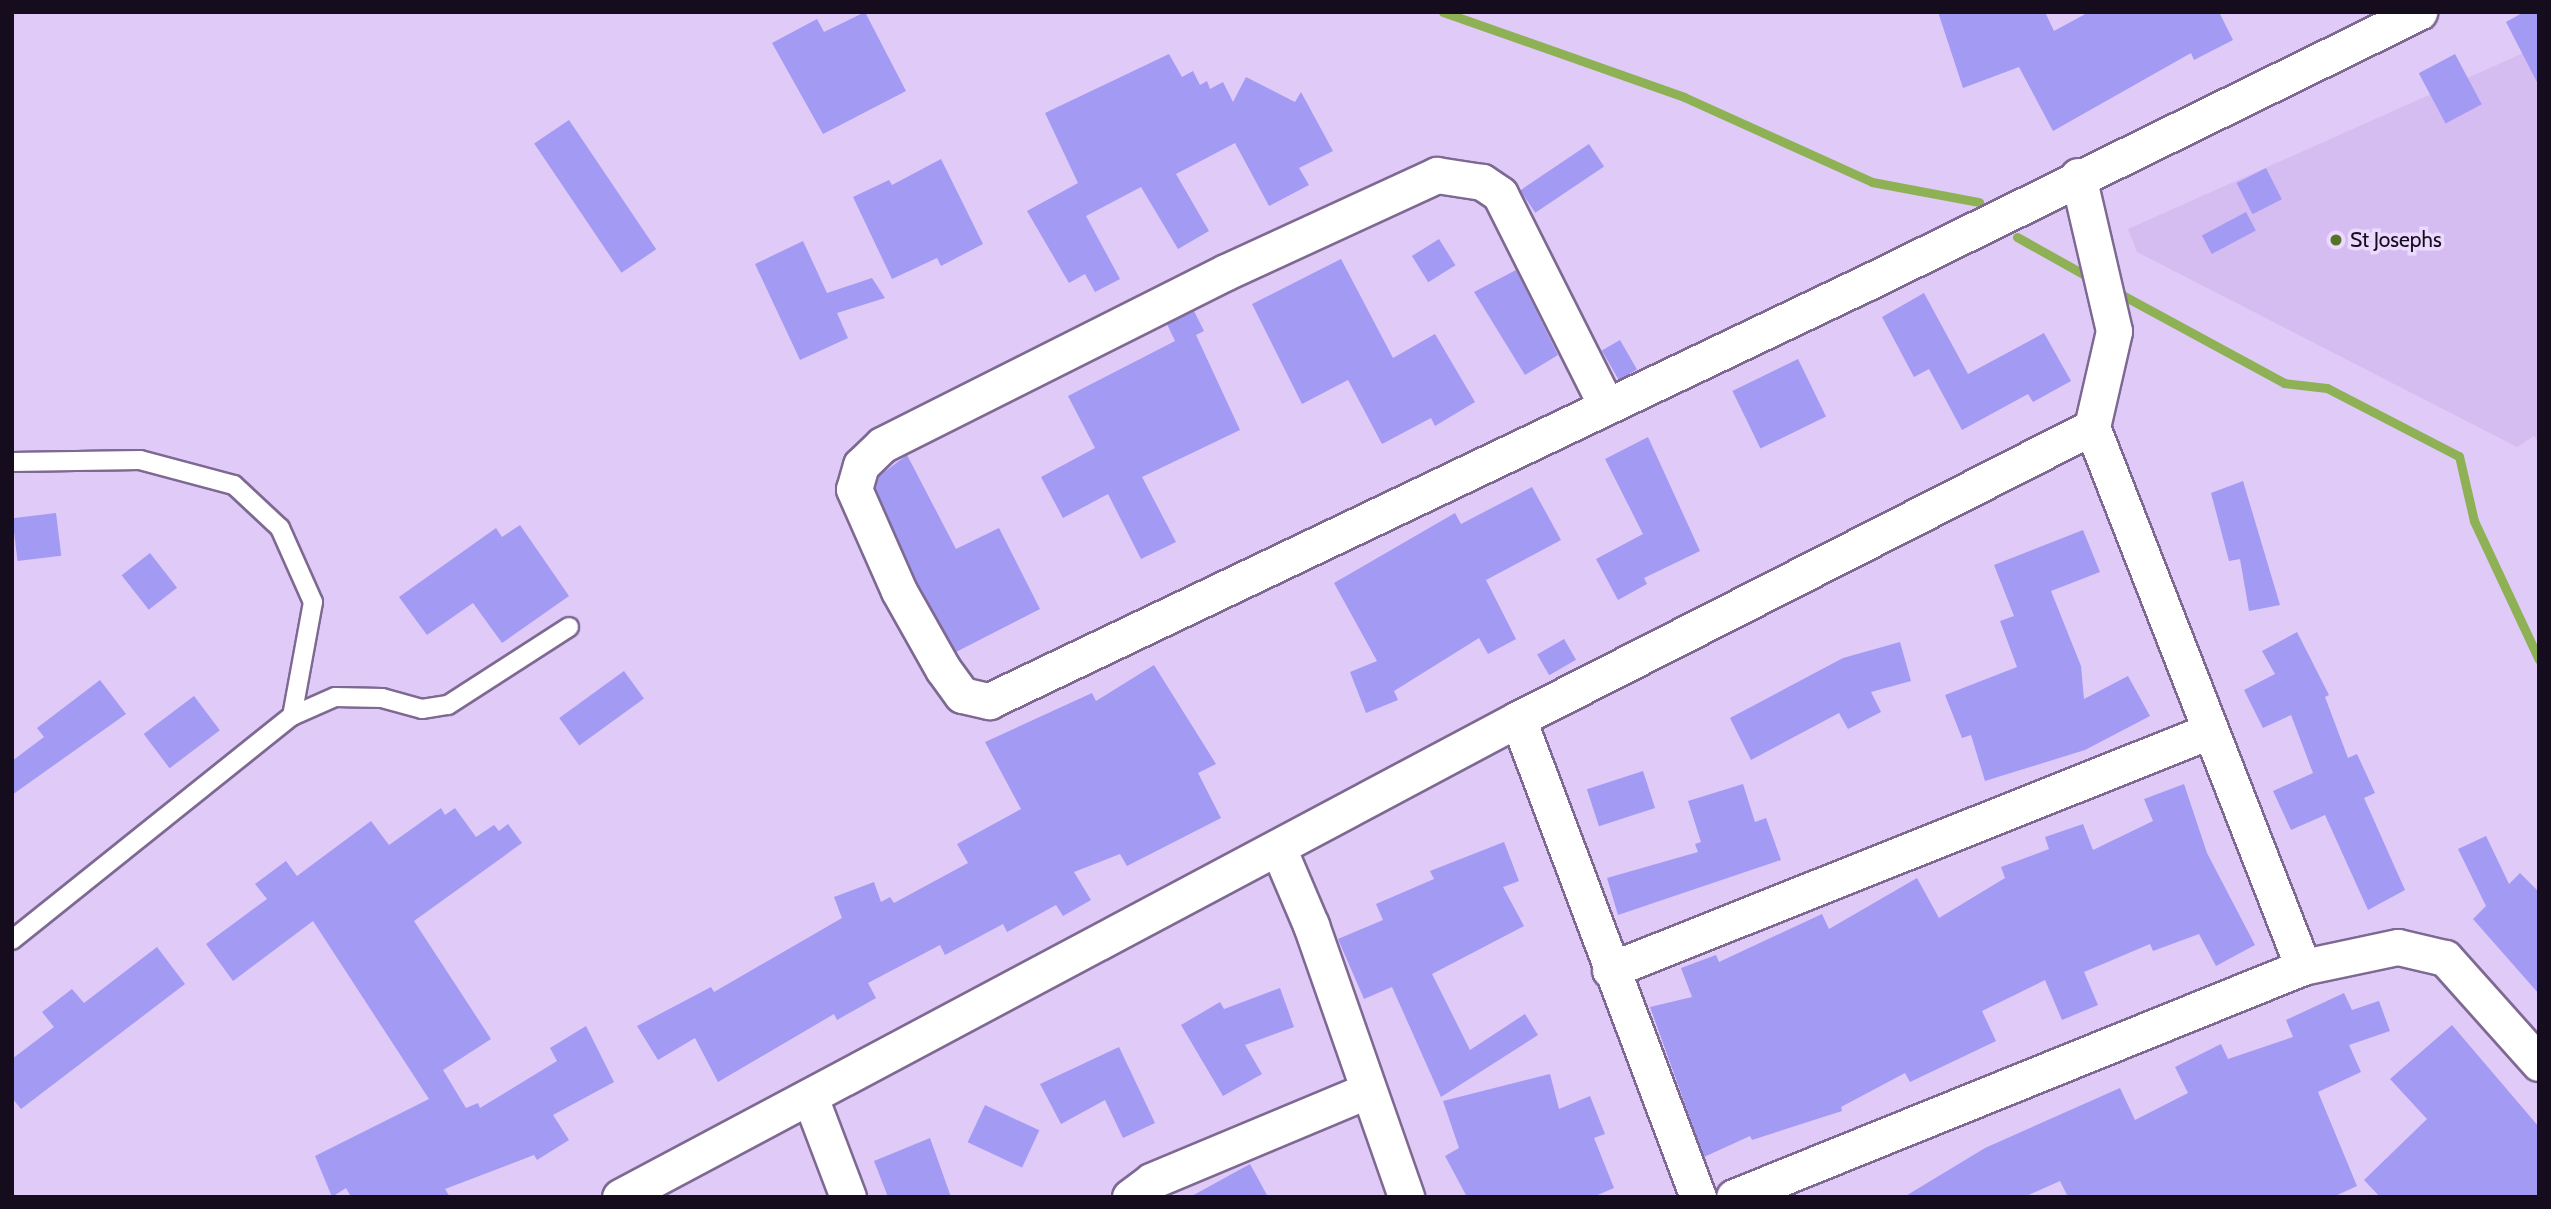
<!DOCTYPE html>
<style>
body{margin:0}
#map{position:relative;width:2551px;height:1209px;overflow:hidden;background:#e0caf7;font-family:Cabin,sans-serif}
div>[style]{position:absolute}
.built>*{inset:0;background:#d6bdf1}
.stream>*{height:9px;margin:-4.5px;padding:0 4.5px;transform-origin:4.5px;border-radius:4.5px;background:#8db154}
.building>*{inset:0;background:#a39af4;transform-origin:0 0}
.roads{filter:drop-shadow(2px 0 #7e6992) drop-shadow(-2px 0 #7e6992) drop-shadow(0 2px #7e6992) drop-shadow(0 -2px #7e6992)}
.service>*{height:18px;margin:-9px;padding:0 9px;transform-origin:9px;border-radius:9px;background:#fff}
.minor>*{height:35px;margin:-17.5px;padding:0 17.5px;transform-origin:17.5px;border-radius:17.5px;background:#fff}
.dots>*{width:19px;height:19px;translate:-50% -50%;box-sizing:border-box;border:4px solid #ebd9fe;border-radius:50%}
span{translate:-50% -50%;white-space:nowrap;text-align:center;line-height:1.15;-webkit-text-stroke:7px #ebd9fe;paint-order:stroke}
.poi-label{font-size:21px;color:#150d1d}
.left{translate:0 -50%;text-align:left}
.frame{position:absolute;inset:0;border:14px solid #150d1d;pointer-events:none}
</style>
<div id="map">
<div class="built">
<i style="clip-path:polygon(2539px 46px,2539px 443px,2534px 436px,2517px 447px,2137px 252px,2128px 229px)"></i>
</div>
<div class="stream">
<i style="left:1443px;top:12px;width:256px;rotate:19.4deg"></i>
<i style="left:1684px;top:97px;width:206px;rotate:24.3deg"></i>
<i style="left:1872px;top:182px;width:109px;rotate:10.6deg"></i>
<i style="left:2017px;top:237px;width:86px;rotate:29.2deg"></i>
<i style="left:2113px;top:290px;width:195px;rotate:28.5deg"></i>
<i style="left:2284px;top:383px;width:43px;rotate:6.6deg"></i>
<i style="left:2327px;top:388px;width:148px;rotate:27.3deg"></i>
<i style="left:2459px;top:456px;width:67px;rotate:77deg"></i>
<i style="left:2474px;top:521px;width:153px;rotate:64.9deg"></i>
</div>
<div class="building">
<i style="clip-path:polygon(865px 12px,906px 91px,823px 134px,772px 43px,817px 19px,824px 32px)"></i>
<i style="clip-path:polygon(1938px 12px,2045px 12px,2054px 31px,2089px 12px,2219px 12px,2233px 40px,2194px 60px,2191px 53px,2053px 131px,2019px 67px,1963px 88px)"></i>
<i style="clip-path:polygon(2524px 12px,2539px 12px,2539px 86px,2506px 22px)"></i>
<i style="clip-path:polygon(1169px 54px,1182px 77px,1193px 71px,1200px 85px,1207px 81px,1210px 89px,1223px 82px,1233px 102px,1246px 77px,1295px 102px,1301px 92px,1333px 151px,1299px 168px,1309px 185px,1269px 206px,1235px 143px,1176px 174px,1209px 231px,1178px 249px,1141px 187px,1086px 216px,1120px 279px,1095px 292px,1085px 274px,1069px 283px,1027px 211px,1078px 183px,1045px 113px)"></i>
<i style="left:2455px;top:54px;width:57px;height:41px;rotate:62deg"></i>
<i style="left:569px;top:120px;width:156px;height:42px;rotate:56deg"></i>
<i style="left:1589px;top:144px;width:27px;height:83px;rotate:56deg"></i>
<i style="clip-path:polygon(941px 159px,983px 244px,941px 266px,937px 258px,892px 279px,853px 197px,889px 180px,892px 185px)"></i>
<i style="left:2266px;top:168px;width:35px;height:33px;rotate:63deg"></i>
<i style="left:2246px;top:212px;width:21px;height:50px;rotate:62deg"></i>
<i style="left:1439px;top:239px;width:31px;height:32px;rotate:58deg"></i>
<i style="clip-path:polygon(803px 241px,827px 293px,872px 278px,885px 298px,837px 313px,848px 338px,800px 360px,755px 264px)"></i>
<i style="clip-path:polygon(1341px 259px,1393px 358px,1435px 334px,1475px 402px,1435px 426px,1431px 418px,1382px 444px,1348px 380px,1302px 404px,1252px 304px)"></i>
<i style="clip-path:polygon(1516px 270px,1558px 355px,1525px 375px,1474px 292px)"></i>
<i style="clip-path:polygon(1924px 293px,1968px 374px,2044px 333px,2071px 381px,2033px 402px,2028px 394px,1962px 430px,1929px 369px,1914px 377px,1882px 317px)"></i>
<i style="clip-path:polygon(1194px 311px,1204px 331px,1196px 335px,1240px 430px,1142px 477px,1176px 542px,1141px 559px,1108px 494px,1063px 518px,1041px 477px,1095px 448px,1068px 396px,1175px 341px,1167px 324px)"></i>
<i style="left:1620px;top:340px;width:34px;height:21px;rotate:60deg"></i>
<i style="left:1798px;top:359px;width:64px;height:73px;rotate:64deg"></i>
<i style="clip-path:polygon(1648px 437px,1700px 551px,1644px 578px,1647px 584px,1618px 600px,1596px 559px,1643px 534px,1605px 459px)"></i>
<i style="clip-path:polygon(907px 455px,956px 549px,999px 528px,1040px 609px,956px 652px,917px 582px,875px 488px,879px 476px)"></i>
<i style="clip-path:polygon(2243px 481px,2280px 605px,2249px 611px,2240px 559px,2229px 561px,2211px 493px)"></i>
<i style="clip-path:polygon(1532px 487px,1561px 540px,1486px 580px,1516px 639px,1488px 654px,1479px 638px,1394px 691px,1398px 700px,1366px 713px,1350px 672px,1377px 661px,1334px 583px,1455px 513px,1461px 524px)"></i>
<i style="left:56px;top:513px;width:43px;height:44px;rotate:83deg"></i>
<i style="clip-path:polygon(520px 525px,569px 596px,502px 643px,473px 603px,427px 635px,399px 597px,496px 528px,502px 537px)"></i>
<i style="clip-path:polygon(2083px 530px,2100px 572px,2051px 591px,2081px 666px,2084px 699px,2128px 676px,2150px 716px,2085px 750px,1985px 781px,1971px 735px,1962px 738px,1945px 695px,2017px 667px,2000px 621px,2014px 616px,1994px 565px)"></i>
<i style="left:150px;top:553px;width:44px;height:36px;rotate:52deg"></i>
<i style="clip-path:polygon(2297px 632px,2329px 695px,2325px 697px,2348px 758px,2357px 754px,2375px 793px,2364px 798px,2405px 890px,2368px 910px,2325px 815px,2291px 830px,2273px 791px,2313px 773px,2291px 715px,2263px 728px,2244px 690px,2275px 674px,2262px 651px)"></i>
<i style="left:1564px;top:639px;width:24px;height:31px;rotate:60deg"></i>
<i style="clip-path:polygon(1900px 642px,1911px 681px,1871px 692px,1881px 712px,1848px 729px,1839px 713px,1751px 760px,1730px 718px,1843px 658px)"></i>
<i style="clip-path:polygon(1154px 665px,1216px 764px,1198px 773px,1221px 818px,1127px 866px,1120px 854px,1074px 872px,1091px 900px,1063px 916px,1056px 905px,1007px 932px,1003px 924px,945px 955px,940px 945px,868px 983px,876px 998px,837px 1020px,834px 1014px,718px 1082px,695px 1038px,658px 1060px,637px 1026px,711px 987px,714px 992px,842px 918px,834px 897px,874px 882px,881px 902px,890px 897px,894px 903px,968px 863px,957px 844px,1021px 809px,985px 742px,1092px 693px,1096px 701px)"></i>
<i style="left:624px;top:671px;width:34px;height:80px;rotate:54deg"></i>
<i style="clip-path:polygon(100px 680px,126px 714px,12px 795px,12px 761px,44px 737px,37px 728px)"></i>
<i style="left:194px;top:696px;width:43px;height:63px;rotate:53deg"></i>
<i style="left:1643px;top:771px;width:39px;height:59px;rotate:72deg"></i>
<i style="clip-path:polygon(1743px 784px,1755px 822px,1766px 818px,1781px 860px,1618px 915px,1607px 878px,1698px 852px,1695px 844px,1701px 842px,1688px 801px)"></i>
<i style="clip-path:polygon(2184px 784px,2207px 853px,2255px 945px,2216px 966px,2199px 934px,2153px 951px,2150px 944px,2084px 972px,2098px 1005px,2062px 1020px,2045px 980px,1982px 1011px,1996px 1041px,1910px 1082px,1905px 1073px,1841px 1107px,1842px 1111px,1752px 1140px,1750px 1136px,1704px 1157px,1650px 1007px,1692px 997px,1681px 968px,1716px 955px,1719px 962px,1822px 914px,1829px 929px,1917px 878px,1939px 918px,2005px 878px,2001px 867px,2049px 849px,2045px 837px,2083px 824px,2093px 850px,2153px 821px,2144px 799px)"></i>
<i style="clip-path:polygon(441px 808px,445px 815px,455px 808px,476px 837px,494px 825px,499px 831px,508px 824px,522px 843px,414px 921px,491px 1039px,443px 1070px,466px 1108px,478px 1103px,480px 1108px,557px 1061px,550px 1048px,586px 1026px,614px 1082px,553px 1115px,569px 1140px,537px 1160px,534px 1155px,445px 1189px,450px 1197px,351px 1197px,346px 1188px,332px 1197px,315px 1156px,429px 1099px,313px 921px,233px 981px,206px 944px,267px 899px,255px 884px,286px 861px,297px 876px,371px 821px,389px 845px)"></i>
<i style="clip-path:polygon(2486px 836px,2509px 884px,2520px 873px,2539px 892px,2539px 994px,2473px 919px,2486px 906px,2458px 849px)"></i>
<i style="clip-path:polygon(1504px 842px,1519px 881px,1503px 887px,1524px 926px,1432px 974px,1470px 1050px,1525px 1014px,1538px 1035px,1441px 1097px,1392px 987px,1364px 999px,1338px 939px,1383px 920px,1376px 904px,1434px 879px,1430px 871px)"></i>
<i style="clip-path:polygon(157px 947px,185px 984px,21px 1109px,12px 1098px,12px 1059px,54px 1027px,42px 1012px,72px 989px,84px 1003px)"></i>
<i style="clip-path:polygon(1280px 988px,1294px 1027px,1245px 1045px,1262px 1074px,1223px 1096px,1181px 1025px,1220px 1002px,1224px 1009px)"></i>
<i style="clip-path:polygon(2344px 993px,2352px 1010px,2379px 1001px,2390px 1031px,2349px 1045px,2361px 1072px,2318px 1092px,2357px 1186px,2333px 1197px,2068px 1197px,2060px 1181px,2024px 1197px,1904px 1197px,1985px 1148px,2120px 1088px,2135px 1120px,2188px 1093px,2175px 1067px,2221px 1044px,2228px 1059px,2293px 1037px,2286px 1020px)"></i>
<i style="clip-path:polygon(2452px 1025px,2539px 1127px,2539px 1197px,2380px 1197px,2364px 1180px,2427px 1119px,2390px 1079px)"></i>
<i style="clip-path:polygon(1119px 1047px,1155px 1123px,1123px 1138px,1105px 1100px,1061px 1124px,1040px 1084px)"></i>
<i style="clip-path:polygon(1550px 1074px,1559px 1109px,1590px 1096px,1605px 1134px,1594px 1138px,1614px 1188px,1593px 1197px,1467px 1197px,1445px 1156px,1459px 1148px,1443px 1101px)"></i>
<i style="left:985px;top:1105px;width:60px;height:41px;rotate:25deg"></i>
<i style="clip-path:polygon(930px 1138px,951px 1197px,888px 1197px,874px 1161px)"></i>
<i style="clip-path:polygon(1250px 1164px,1268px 1197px,1190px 1197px)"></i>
</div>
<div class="roads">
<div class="service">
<i style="left:12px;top:462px;width:128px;rotate:-0.9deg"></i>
<i style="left:140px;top:460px;width:97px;rotate:14.9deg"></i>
<i style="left:234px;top:485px;width:63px;rotate:43.1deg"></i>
<i style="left:280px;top:528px;width:81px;rotate:66deg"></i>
<i style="left:313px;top:602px;width:116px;rotate:100.4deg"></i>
<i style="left:12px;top:940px;width:359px;rotate:-38.7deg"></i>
<i style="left:292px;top:716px;width:47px;rotate:-23.8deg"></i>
<i style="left:335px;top:697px;width:47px;rotate:1.2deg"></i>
<i style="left:382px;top:698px;width:41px;rotate:15.4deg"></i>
<i style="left:422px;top:709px;width:26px;rotate:-9deg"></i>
<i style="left:448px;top:705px;width:144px;rotate:-32.8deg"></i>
</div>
<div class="minor">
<i style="left:2078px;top:176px;width:159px;rotate:76.9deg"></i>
<i style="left:2114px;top:331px;width:98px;rotate:102.9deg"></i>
<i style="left:2092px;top:427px;width:580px;rotate:68.66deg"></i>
<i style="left:1606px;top:405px;width:236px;rotate:-116.7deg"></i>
<i style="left:1500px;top:194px;width:22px;rotate:-146deg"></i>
<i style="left:1482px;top:182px;width:46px;rotate:-171.2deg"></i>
<i style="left:1437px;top:175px;width:232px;rotate:155.3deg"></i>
<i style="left:1226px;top:272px;width:385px;rotate:153.3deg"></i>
<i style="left:882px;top:445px;width:29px;rotate:136deg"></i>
<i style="left:861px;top:465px;width:25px;rotate:106deg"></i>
<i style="left:854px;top:489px;width:111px;rotate:66.2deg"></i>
<i style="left:899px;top:591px;width:90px;rotate:60.6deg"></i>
<i style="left:943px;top:669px;width:32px;rotate:54deg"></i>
<i style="left:962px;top:695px;width:28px;rotate:13deg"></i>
<i style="left:989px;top:701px;width:974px;rotate:-25.49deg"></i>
<i style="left:1868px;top:282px;width:614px;rotate:-26.11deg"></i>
<i style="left:1518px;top:719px;width:511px;rotate:69.37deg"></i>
<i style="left:1279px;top:850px;width:82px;rotate:66.9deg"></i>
<i style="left:1311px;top:925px;width:288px;rotate:70.7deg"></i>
<i style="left:1610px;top:970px;width:643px;rotate:-21.74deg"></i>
<i style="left:810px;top:1097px;width:107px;rotate:69.2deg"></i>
<i style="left:620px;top:1197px;width:1017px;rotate:-28.03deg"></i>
<i style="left:1518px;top:719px;width:644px;rotate:-26.96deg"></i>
<i style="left:1130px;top:1197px;width:26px;rotate:-37deg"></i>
<i style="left:1151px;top:1181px;width:233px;rotate:-22.7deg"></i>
<i style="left:1734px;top:1197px;width:614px;rotate:-22.01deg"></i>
<i style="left:2303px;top:967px;width:97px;rotate:-11.9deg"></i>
<i style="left:2398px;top:947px;width:48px;rotate:13.2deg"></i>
<i style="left:2445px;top:958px;width:141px;rotate:48.2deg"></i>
</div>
</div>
<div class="dots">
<i style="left:2336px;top:240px;background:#577226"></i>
</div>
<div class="poi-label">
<span class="left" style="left:2350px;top:240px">St Josephs</span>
</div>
<div class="frame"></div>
</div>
